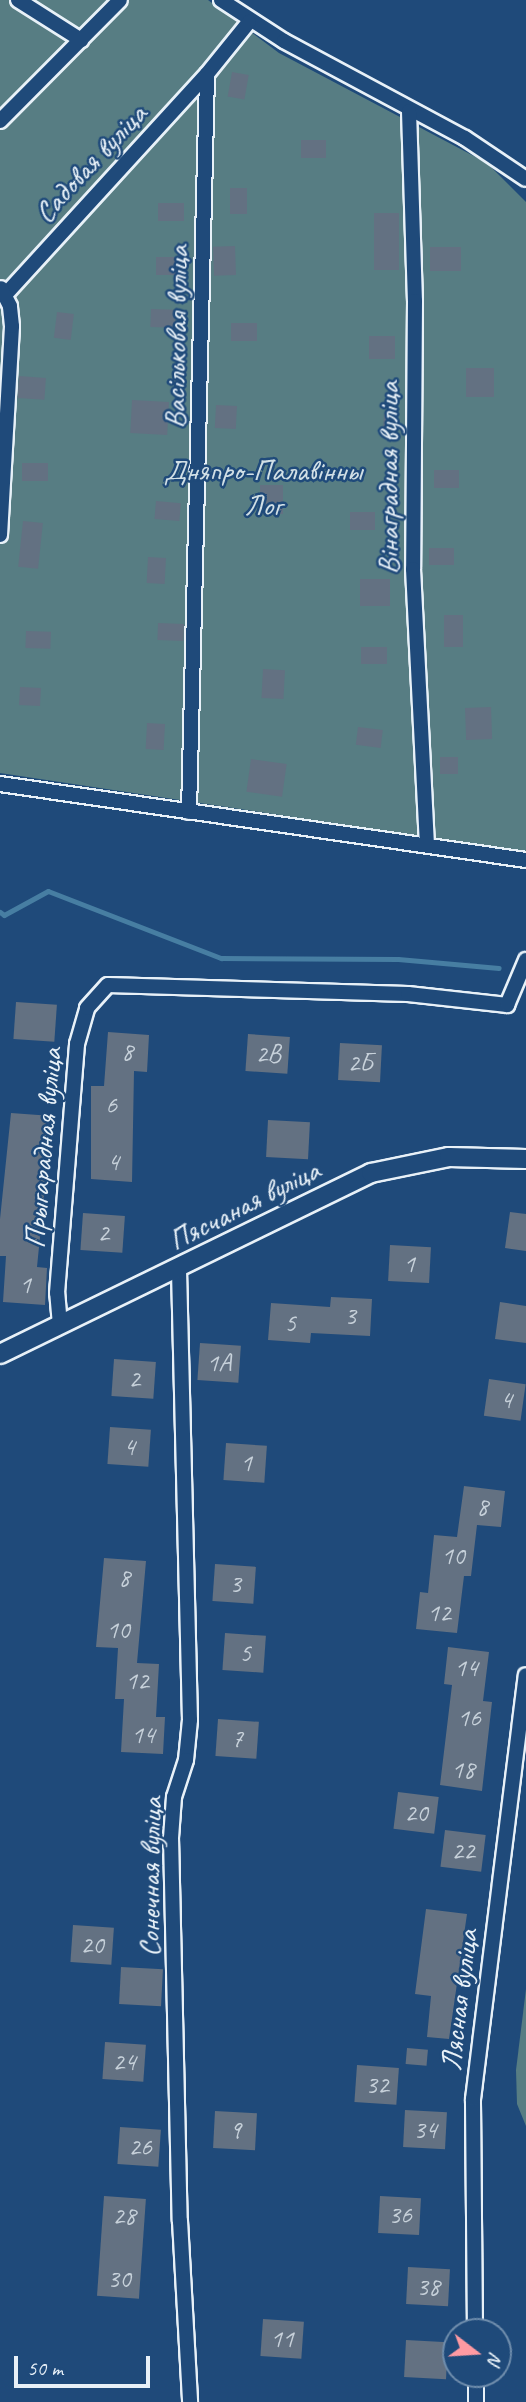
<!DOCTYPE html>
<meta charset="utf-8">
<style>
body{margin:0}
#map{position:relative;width:526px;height:2402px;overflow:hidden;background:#1f4a7a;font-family:Caveat,sans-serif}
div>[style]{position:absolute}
.green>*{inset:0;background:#577d83}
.stream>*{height:5px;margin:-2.5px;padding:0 2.5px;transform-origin:2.5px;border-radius:2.5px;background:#477ea2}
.building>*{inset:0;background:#637182;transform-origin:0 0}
.roads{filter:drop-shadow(2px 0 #e8f1f8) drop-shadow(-2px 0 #e8f1f8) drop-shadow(0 2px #e8f1f8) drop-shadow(0 -2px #e8f1f8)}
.minor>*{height:14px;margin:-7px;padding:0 7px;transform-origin:7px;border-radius:7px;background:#1f4a7a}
.tertiary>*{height:18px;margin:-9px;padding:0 9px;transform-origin:9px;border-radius:9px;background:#1f4a7a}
span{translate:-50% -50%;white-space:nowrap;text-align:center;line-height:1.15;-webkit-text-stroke:5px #1f4a7a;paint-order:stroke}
.number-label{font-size:26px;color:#c7d1da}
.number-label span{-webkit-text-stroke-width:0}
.street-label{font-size:30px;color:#e8f1f8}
.park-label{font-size:30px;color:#d2e0e6}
.north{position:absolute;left:442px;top:2318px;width:70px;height:70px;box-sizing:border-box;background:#1f4a7a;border:2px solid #6f8dac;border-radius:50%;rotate:107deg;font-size:19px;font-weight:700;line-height:28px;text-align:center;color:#e8f1f8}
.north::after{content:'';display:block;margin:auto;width:24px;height:32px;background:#ff9aa2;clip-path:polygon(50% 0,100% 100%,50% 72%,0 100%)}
.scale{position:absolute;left:14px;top:2356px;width:136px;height:32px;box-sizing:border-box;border:4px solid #e8f1f8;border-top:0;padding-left:9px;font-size:21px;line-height:24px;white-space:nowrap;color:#e8f1f8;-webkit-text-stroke:5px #1f4a7a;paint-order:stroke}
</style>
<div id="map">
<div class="green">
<i style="clip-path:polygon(0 0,208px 0,279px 53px,487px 163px,526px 202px,526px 852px,0 773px)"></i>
<i style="clip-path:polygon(526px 1989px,526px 2126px,517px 2104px,516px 2070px)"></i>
</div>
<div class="stream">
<i style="left:0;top:912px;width:5px;rotate:37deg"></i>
<i style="left:4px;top:915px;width:50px;rotate:-28.6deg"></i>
<i style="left:48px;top:891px;width:186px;rotate:21.2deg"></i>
<i style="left:221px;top:958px;width:177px;rotate:0.3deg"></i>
<i style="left:398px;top:959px;width:101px;rotate:5.1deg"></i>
</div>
<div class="building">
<i style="left:232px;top:72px;width:17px;height:25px;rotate:10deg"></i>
<i style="left:301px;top:140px;width:25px;height:18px"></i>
<i style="left:230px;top:188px;width:17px;height:26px"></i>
<i style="left:184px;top:203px;width:18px;height:26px;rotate:90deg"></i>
<i style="left:374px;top:213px;width:25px;height:57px"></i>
<i style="left:235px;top:246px;width:29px;height:22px;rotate:88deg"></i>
<i style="left:430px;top:247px;width:31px;height:24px"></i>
<i style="left:156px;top:257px;width:26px;height:18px"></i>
<i style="left:151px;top:309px;width:25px;height:18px;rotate:2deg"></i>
<i style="left:57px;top:312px;width:17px;height:26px;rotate:7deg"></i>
<i style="left:257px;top:323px;width:18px;height:26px;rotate:90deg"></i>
<i style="left:369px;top:336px;width:26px;height:23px"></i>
<i style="left:466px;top:368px;width:28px;height:29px"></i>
<i style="left:19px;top:376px;width:27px;height:22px;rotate:4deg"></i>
<i style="left:132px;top:400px;width:37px;height:33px;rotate:3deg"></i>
<i style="left:216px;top:405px;width:21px;height:23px;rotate:3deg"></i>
<i style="left:384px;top:414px;width:14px;height:22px;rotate:4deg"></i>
<i style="left:22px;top:463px;width:26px;height:18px"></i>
<i style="left:434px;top:470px;width:25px;height:18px"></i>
<i style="left:260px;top:485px;width:23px;height:29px"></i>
<i style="left:156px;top:501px;width:25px;height:18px;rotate:5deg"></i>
<i style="left:350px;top:512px;width:25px;height:18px"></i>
<i style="left:23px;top:521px;width:20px;height:46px;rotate:6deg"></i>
<i style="left:429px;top:548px;width:25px;height:17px"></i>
<i style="left:148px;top:557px;width:18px;height:26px;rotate:3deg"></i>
<i style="left:360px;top:579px;width:30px;height:27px"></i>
<i style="left:444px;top:615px;width:19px;height:32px"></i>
<i style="left:158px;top:623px;width:26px;height:17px;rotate:2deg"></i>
<i style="left:26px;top:631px;width:25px;height:17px;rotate:2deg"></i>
<i style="left:361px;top:647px;width:26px;height:17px"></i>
<i style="left:263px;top:669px;width:22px;height:29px;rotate:3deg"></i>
<i style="left:20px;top:687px;width:21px;height:18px;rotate:3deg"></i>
<i style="left:491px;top:707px;width:32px;height:26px;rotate:88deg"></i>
<i style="left:147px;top:723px;width:18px;height:26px;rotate:3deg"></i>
<i style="left:358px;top:727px;width:25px;height:18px;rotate:7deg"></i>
<i style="left:440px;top:757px;width:18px;height:17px"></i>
<i style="left:251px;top:759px;width:36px;height:33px;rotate:8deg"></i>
<i style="left:16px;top:1002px;width:41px;height:37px;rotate:4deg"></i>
<i style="clip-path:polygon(108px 1032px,149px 1035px,147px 1072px,134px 1071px,132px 1182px,91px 1179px,91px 1086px,104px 1086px)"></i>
<i style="left:248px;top:1034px;width:42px;height:37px;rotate:4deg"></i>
<i style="left:340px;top:1043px;width:42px;height:37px;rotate:3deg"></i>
<i style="clip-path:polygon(11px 1113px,52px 1116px,37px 1267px,47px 1268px,45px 1305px,3px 1302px,6px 1256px,0 1256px,0 1219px)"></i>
<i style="left:268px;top:1120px;width:42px;height:37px;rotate:3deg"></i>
<i style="clip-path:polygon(510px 1212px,526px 1214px,526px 1251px,505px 1248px)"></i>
<i style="left:83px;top:1213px;width:42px;height:37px;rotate:4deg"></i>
<i style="left:390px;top:1245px;width:41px;height:36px;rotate:3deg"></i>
<i style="clip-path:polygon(331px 1297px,372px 1299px,370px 1336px,311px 1333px,310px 1343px,268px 1340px,271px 1303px,330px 1307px)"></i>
<i style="clip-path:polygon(500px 1302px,526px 1306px,526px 1343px,495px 1339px)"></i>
<i style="left:200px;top:1343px;width:41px;height:37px;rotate:4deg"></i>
<i style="left:114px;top:1359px;width:42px;height:37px;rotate:4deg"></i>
<i style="left:489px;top:1379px;width:37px;height:37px;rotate:8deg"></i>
<i style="left:110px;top:1427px;width:41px;height:37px;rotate:4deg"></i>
<i style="left:226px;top:1443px;width:41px;height:37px;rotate:4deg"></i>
<i style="clip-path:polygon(464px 1486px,505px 1491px,501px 1527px,477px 1525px,471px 1576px,464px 1576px,457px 1633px,416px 1629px,420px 1592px,428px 1593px,434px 1535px,457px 1537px)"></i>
<i style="clip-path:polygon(104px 1558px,146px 1561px,137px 1663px,159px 1664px,156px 1717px,165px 1717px,163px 1754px,121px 1752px,124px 1699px,115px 1699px,118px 1648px,96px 1647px)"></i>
<i style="left:215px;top:1564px;width:41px;height:37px;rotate:4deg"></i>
<i style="left:225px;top:1633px;width:41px;height:37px;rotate:4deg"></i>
<i style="clip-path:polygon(448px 1647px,489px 1652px,483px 1701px,492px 1702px,482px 1791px,440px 1785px,452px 1685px,444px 1684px)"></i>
<i style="left:218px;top:1719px;width:41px;height:37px;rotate:4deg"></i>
<i style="left:398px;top:1792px;width:41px;height:37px;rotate:7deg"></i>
<i style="left:445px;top:1830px;width:41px;height:37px;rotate:7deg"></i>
<i style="clip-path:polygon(426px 1909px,467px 1914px,449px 2039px,427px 2037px,431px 1996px,415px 1994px)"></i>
<i style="left:73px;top:1925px;width:41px;height:37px;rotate:4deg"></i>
<i style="left:121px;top:1967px;width:42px;height:37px;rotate:3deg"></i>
<i style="left:105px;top:2042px;width:41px;height:37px;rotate:4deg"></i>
<i style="left:407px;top:2048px;width:21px;height:16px;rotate:5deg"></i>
<i style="left:357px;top:2065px;width:42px;height:37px;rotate:4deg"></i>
<i style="left:405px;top:2110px;width:42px;height:37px;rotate:3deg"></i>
<i style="left:215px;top:2111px;width:42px;height:37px;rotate:3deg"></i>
<i style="left:120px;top:2127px;width:41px;height:37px;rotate:4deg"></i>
<i style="left:104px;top:2196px;width:42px;height:100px;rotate:4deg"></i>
<i style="left:380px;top:2196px;width:41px;height:37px;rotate:3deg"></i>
<i style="left:408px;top:2267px;width:42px;height:37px;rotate:3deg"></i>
<i style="left:263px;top:2319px;width:41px;height:37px;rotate:4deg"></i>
<i style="left:406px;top:2340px;width:42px;height:37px;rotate:3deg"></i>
</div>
<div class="roads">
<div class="minor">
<i style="left:18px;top:0;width:75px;rotate:32.4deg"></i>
<i style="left:221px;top:0;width:75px;rotate:33.1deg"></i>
<i style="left:284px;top:41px;width:205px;rotate:28.2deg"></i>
<i style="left:465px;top:138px;width:73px;rotate:33.9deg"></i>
<i style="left:409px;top:111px;width:190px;rotate:88.2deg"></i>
<i style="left:415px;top:301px;width:268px;rotate:90.4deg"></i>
<i style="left:413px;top:569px;width:275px;rotate:87.1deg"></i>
<i style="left:0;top:121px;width:170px;rotate:-45.2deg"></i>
<i style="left:5px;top:295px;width:299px;rotate:-47.6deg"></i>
<i style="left:207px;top:74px;width:67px;rotate:-51.1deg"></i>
<i style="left:0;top:535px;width:209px;rotate:-86.7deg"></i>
<i style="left:12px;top:326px;width:20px;rotate:-96deg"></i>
<i style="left:10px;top:306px;width:20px;rotate:-117deg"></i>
<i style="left:0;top:784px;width:531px;rotate:8.22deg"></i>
<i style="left:189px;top:812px;width:738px;rotate:-88.6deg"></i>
<i style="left:179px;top:1270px;width:450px;rotate:88.6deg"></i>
<i style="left:190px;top:1720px;width:40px;rotate:95.7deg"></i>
<i style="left:186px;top:1760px;width:39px;rotate:108deg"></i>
<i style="left:174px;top:1797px;width:41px;rotate:94.2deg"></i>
<i style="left:171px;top:1838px;width:383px;rotate:88.7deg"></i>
<i style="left:180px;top:2221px;width:181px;rotate:86.8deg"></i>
<i style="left:60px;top:1325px;width:32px;rotate:-95deg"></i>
<i style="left:57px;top:1293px;width:250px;rotate:-85.4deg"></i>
<i style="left:77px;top:1044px;width:37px;rotate:-74deg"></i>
<i style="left:87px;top:1008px;width:31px;rotate:-48deg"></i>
<i style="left:108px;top:985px;width:300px;rotate:1.7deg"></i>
<i style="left:408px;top:994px;width:100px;rotate:6.3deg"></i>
<i style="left:507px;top:1005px;width:49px;rotate:-67.1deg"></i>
<i style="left:475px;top:2332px;width:233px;rotate:-90.5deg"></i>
<i style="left:473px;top:2099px;width:427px;rotate:-82.9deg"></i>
<i style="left:476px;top:2374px;width:28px;rotate:90deg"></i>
</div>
<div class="tertiary">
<i style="left:0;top:1354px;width:413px;rotate:-26deg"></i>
<i style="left:371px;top:1173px;width:80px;rotate:-11.6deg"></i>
<i style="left:449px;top:1157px;width:77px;rotate:1.5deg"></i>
</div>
</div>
<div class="number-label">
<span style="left:127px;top:1052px">8</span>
<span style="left:268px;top:1054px">2В</span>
<span style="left:360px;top:1063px">2Б</span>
<span style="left:111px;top:1105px">6</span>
<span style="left:113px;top:1162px">4</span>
<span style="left:103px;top:1233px">2</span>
<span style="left:409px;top:1264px">1</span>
<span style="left:25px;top:1285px">1</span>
<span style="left:350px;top:1316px">3</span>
<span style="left:290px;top:1323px">5</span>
<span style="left:219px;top:1363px">1А</span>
<span style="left:134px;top:1379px">2</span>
<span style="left:506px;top:1400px">4</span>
<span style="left:129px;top:1447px">4</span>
<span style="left:246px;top:1463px">1</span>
<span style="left:482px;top:1507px">8</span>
<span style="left:453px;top:1556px">10</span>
<span style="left:124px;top:1578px">8</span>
<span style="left:235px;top:1584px">3</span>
<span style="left:439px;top:1613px">12</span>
<span style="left:118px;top:1630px">10</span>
<span style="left:245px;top:1653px">5</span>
<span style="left:466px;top:1668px">14</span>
<span style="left:137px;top:1681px">12</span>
<span style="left:469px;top:1718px">16</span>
<span style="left:143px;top:1735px">14</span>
<span style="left:237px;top:1739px">7</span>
<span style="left:463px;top:1770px">18</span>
<span style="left:416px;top:1813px">20</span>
<span style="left:463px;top:1851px">22</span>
<span style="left:92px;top:1945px">20</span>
<span style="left:124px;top:2062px">24</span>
<span style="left:377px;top:2085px">32</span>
<span style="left:235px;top:2130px">9</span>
<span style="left:425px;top:2130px">34</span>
<span style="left:140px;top:2147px">26</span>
<span style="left:400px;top:2215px">36</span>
<span style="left:124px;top:2216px">28</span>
<span style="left:119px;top:2279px">30</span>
<span style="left:428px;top:2287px">38</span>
<span style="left:282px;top:2339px">11</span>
</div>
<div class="street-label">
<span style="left:90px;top:163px;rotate:-47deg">Садовая вуліца</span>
<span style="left:176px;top:337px;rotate:-89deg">Васільковая вуліца</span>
<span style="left:388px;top:478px;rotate:-90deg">Вінаградная вуліца</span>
<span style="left:43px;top:1148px;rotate:-85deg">Прыгарадная вуліца</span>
<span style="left:244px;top:1205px;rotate:-27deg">Пясчаная вуліца</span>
<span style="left:150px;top:1877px;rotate:-89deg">Сонечная вуліца</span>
<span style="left:459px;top:2000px;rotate:-83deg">Лясная вуліца</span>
</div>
<div class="park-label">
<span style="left:263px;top:487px">Дняпро-Палавінны<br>Лог</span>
</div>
<div class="north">N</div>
<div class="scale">50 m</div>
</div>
